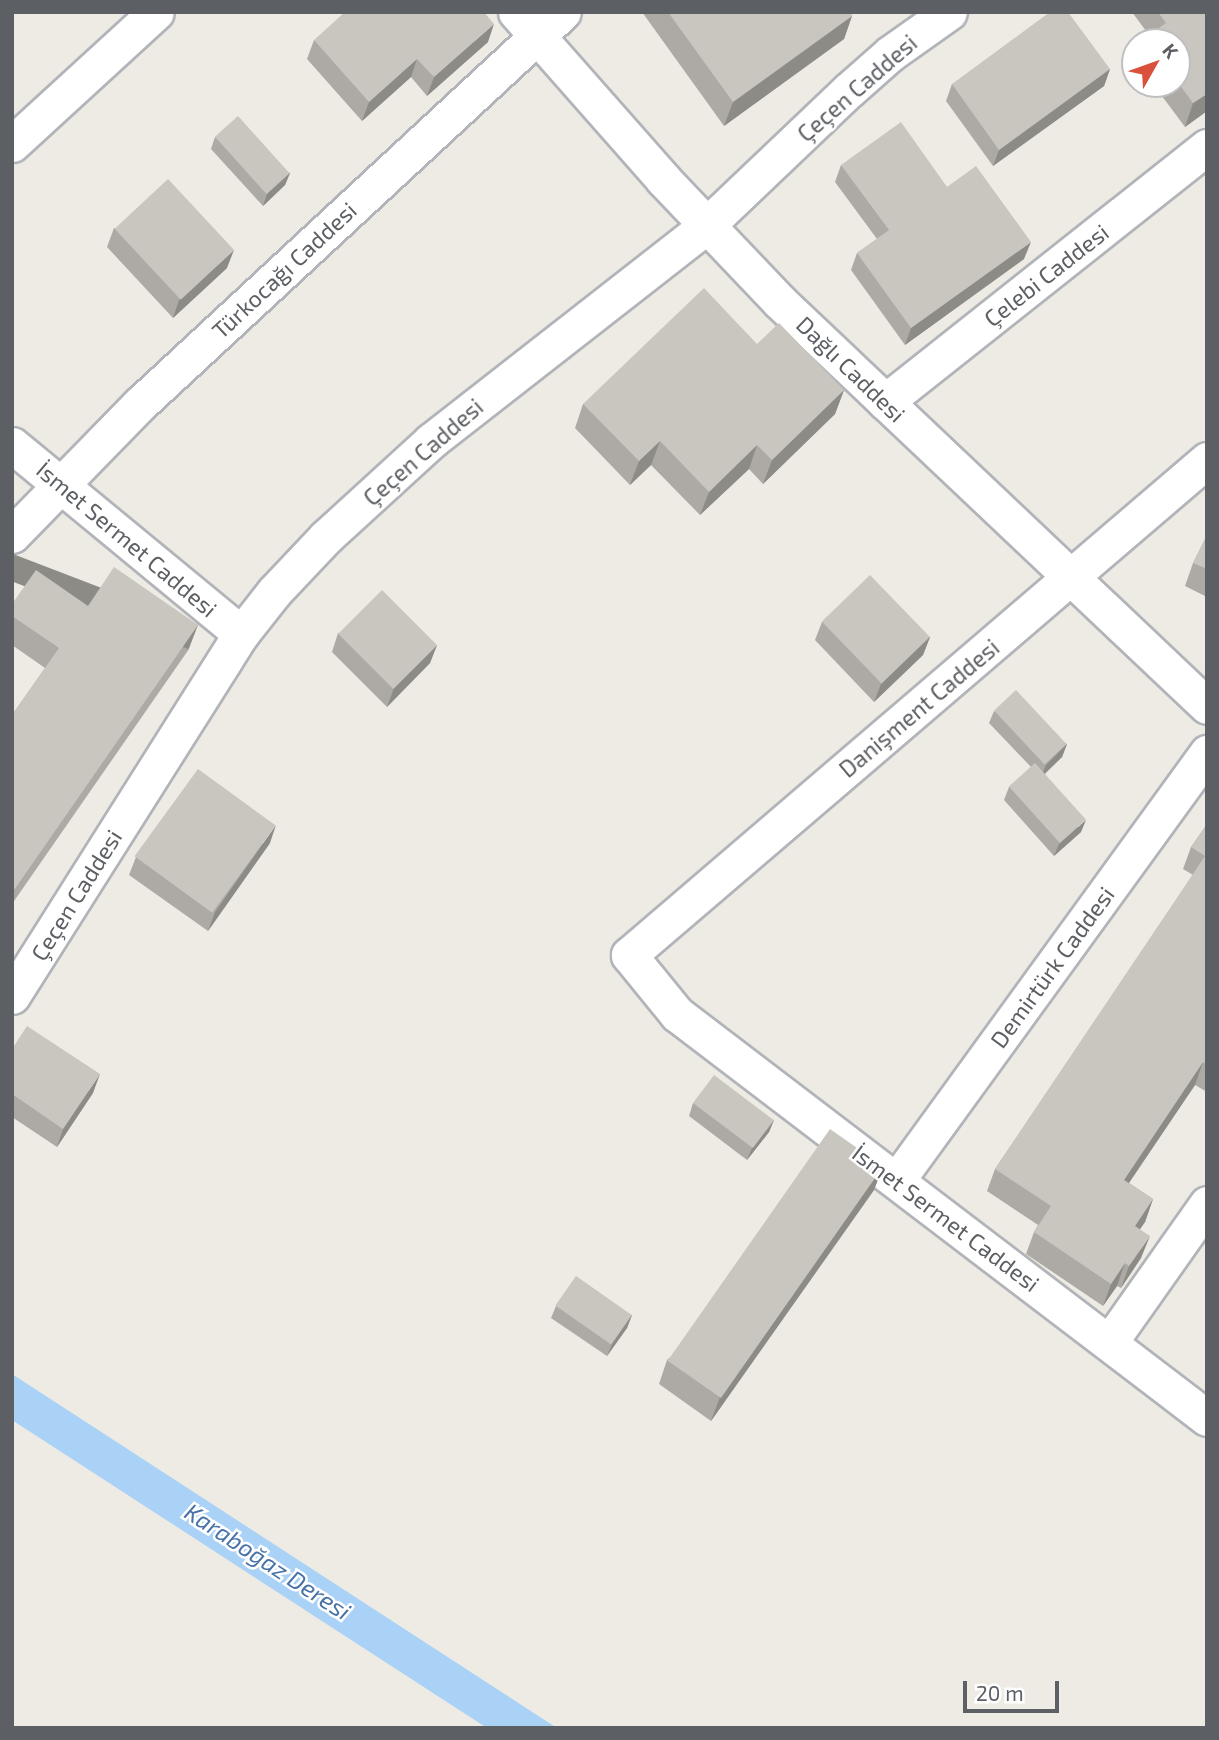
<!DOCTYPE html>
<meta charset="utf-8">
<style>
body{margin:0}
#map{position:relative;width:1219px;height:1740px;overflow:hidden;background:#edebe4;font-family:"Exo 2",sans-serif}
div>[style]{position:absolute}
.water>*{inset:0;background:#aad2f7}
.roads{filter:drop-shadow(2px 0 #b1b4b8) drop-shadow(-2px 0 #b1b4b8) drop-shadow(0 2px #b1b4b8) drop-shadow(0 -2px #b1b4b8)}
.minor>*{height:35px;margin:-17.5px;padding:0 17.5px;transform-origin:17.5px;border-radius:17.5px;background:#fff}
.wall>*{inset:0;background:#adaaa5}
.shaded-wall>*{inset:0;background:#8d8b86;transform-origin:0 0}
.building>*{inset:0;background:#c9c6c0;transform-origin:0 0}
span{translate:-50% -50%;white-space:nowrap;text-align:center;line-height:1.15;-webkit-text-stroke:5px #fff;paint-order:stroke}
.street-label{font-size:23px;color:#5c5f63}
.water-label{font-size:24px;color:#4973a7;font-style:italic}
.frame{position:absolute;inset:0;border:14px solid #5c5f63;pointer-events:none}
.north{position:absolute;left:1121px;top:28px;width:70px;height:70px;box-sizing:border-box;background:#fff;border:2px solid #bebfc1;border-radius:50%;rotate:50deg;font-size:19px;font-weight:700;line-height:28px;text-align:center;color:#5c5f63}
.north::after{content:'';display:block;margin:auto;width:24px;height:32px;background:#d9503d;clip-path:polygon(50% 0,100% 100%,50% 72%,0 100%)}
.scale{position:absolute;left:963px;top:1681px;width:96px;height:32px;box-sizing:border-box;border:4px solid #5c5f63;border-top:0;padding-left:9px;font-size:21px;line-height:24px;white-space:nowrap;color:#5c5f63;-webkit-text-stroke:5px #fff;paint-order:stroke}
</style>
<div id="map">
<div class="water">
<i style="clip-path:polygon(12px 1374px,557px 1728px,487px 1728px,12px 1420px)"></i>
</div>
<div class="roads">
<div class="minor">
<i style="left:516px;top:12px;width:222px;rotate:48.6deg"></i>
<i style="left:663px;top:179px;width:168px;rotate:46.4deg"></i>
<i style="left:779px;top:301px;width:589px;rotate:43.42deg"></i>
<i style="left:12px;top:144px;width:195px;rotate:-42.5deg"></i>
<i style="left:885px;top:402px;width:411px;rotate:-38.4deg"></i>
<i style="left:12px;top:445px;width:297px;rotate:39.5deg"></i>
<i style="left:1207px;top:460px;width:761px;rotate:139.42deg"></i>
<i style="left:629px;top:955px;width:76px;rotate:50.9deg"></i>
<i style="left:677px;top:1014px;width:666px;rotate:37.32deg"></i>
<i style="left:12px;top:535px;width:185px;rotate:-45.7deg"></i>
<i style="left:141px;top:403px;width:575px;rotate:-42.82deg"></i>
<i style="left:12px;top:996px;width:428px;rotate:-57.7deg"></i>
<i style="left:241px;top:634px;width:53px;rotate:-51.8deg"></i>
<i style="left:274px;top:592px;width:76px;rotate:-46.6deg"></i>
<i style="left:326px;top:537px;width:142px;rotate:-42.4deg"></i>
<i style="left:431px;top:441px;width:349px;rotate:-38deg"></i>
<i style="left:706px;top:226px;width:197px;rotate:-43.6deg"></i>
<i style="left:849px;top:90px;width:56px;rotate:-41.4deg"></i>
<i style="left:891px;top:53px;width:71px;rotate:-35.3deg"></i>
<i style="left:897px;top:1180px;width:528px;rotate:-54.02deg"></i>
<i style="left:1109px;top:1343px;width:170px;rotate:-54.8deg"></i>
</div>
</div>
<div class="wall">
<i style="clip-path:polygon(642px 12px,850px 12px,852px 16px,844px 39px,724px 126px)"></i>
<i style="clip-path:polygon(1132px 12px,1207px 12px,1207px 111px,1185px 127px,1153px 84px,1177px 84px,1177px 42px,1144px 42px,1145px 38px,1149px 35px)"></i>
<i style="clip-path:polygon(314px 40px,488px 42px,427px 96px,411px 77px,362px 121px,307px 59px)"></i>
<i style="clip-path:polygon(1110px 69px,1104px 86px,993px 166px,946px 101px,952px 84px)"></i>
<i style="clip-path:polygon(215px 137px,290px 173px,285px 185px,263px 206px,211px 149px)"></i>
<i style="clip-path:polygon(841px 165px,947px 187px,1024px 259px,905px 345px,851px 270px,857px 253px,877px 239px,835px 182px)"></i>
<i style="clip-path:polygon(114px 228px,227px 268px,173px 318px,107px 247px)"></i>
<i style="clip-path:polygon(757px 344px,844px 390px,835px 414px,763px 484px,749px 469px,700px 515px,651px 465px,630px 485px,575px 428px,583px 404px)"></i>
<i style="clip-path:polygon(1207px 535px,1207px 597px,1185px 586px,1193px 563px)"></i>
<i style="clip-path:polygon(12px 604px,88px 606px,189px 649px,12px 904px,12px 715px,45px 668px,12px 645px)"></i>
<i style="clip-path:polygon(822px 622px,930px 637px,923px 655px,874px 702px,815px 640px)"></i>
<i style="clip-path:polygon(338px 633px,437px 645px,430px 663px,387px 707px,332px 652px)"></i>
<i style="clip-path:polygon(994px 711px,1067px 744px,1062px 757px,1045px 774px,1081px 832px,1054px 856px,1004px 800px,1009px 787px,1031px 767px,989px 723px)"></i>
<i style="clip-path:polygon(1207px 824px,1207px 1092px,1195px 1085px,1129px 1183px,1153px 1199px,1145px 1222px,1140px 1229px,1141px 1258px,1121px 1288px,1117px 1286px,1103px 1306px,1026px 1254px,1034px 1232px,1038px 1225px,987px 1191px,995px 1169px,1193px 875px,1183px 869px,1191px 847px)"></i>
<i style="clip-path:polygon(270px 843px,208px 931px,129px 875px,136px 857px)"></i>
<i style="clip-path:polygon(12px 1049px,93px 1093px,57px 1147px,12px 1117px)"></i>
<i style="clip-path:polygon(693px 1103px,774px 1120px,769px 1132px,747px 1160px,689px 1116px)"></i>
<i style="clip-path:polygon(883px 1166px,874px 1190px,711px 1421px,659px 1384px,667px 1360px)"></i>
<i style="clip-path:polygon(556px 1306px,632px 1315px,627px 1328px,607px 1356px,551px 1318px)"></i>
</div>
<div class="shaded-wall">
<i style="clip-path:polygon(852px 16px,844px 39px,724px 126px,733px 102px)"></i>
<i style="clip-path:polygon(494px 24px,488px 42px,427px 96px,434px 77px)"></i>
<i style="clip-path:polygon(417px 59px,411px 77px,362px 121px,369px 102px)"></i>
<i style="clip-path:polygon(1110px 69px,1104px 86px,993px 166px,999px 150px)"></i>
<i style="clip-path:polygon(1207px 94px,1207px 111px,1185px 127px,1193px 103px)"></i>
<i style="clip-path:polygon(290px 173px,285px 185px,263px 206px,267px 194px)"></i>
<i style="clip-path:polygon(1031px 242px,1024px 259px,905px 345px,911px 328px)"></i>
<i style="clip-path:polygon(234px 250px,227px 268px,173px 318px,179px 300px)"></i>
<i style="clip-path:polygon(844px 390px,835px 414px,763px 484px,772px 460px)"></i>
<i style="clip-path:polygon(660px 441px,651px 465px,630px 485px,639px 461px)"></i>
<i style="clip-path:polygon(757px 445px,749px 469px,700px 515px,709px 492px)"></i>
<i style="left:198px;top:625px;width:26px;height:326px;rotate:111deg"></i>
<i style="clip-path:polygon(930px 637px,923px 655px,874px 702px,881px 684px)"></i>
<i style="clip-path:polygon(437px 645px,430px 663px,387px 707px,394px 688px)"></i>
<i style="clip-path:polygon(1067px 744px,1062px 757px,1041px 777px,1046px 765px)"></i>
<i style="clip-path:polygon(1086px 820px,1081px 832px,1054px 856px,1059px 844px)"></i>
<i style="clip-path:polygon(276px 825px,270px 843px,208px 931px,215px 912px)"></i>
<i style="clip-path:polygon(1203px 1062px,1195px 1085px,1116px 1202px,1124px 1180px)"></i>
<i style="clip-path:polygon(100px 1074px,93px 1093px,57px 1147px,63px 1129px)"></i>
<i style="clip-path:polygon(774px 1120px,769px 1132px,747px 1160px,752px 1148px)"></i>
<i style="clip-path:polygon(883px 1166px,874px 1190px,711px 1421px,720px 1397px)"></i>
<i style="clip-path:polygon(1153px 1199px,1145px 1222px,1127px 1248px,1135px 1226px)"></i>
<i style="clip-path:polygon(1150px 1236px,1141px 1258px,1121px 1288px,1129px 1266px)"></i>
<i style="clip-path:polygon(1125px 1263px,1117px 1286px,1103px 1306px,1111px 1284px)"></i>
<i style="clip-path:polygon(632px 1315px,627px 1328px,607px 1356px,612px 1344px)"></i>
</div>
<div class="building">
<i style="clip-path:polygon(345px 12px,484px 12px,494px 24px,434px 77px,417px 59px,369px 102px,314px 40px)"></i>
<i style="clip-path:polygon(668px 12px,850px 12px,852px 16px,733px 102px)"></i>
<i style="clip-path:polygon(1050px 12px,1068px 12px,1110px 69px,999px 150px,952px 84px)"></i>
<i style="clip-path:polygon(1158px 12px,1207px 12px,1207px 94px,1193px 103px,1177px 81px,1177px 42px,1148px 42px,1145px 38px,1166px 23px)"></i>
<i style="left:238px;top:116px;width:77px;height:31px;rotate:48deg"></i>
<i style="clip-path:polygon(901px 122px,947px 187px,976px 166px,1031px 242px,911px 328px,857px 253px,889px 230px,841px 165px)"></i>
<i style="left:168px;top:179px;width:97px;height:73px;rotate:47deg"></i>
<i style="clip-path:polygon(704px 288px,757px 344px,779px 323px,844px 390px,772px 460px,757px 445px,709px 492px,660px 441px,639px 461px,583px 404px)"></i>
<i style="clip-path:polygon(1207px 535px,1207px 569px,1193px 563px)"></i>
<i style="clip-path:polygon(114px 567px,198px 625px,12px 893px,12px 715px,59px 648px,12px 616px,12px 604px,36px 570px,88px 606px)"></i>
<i style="left:870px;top:575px;width:86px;height:67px;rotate:46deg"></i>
<i style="left:382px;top:590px;width:78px;height:62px;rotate:45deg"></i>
<i style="left:1016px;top:690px;width:74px;height:30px;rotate:47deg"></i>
<i style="left:1035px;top:763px;width:76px;height:35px;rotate:48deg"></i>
<i style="left:198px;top:769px;width:96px;height:108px;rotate:36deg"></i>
<i style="clip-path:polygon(1207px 824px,1207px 1065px,1203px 1062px,1124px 1180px,1153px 1199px,1135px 1226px,1150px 1236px,1129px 1266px,1125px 1263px,1111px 1284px,1034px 1232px,1051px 1206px,995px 1169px,1205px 856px,1191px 847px)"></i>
<i style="clip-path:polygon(27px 1026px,100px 1074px,63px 1129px,12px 1094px,12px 1049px)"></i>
<i style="left:714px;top:1075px;width:75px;height:35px;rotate:37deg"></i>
<i style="left:830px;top:1129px;width:65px;height:283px;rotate:35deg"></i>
<i style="left:576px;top:1276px;width:68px;height:36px;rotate:35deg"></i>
</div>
<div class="street-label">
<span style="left:857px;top:88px;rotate:-41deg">Çeçen Caddesi</span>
<span style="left:284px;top:270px;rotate:-43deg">Türkocağı Caddesi</span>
<span style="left:1046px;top:275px;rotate:-38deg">Çelebi Caddesi</span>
<span style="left:851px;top:369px;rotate:44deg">Dağlı Caddesi</span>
<span style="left:423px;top:452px;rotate:-41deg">Çeçen Caddesi</span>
<span style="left:127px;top:539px;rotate:40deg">İsmet Sermet Caddesi</span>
<span style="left:919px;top:708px;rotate:-40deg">Danişment Caddesi</span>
<span style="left:76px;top:895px;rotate:-58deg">Çeçen Caddesi</span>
<span style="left:1052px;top:967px;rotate:-54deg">Demirtürk Caddesi</span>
<span style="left:946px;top:1218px;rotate:37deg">İsmet Sermet Caddesi</span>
</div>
<div class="water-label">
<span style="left:268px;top:1561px;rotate:33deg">Karaboğaz Deresi</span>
</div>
<div class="frame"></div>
<div class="north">K</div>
<div class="scale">20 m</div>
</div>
